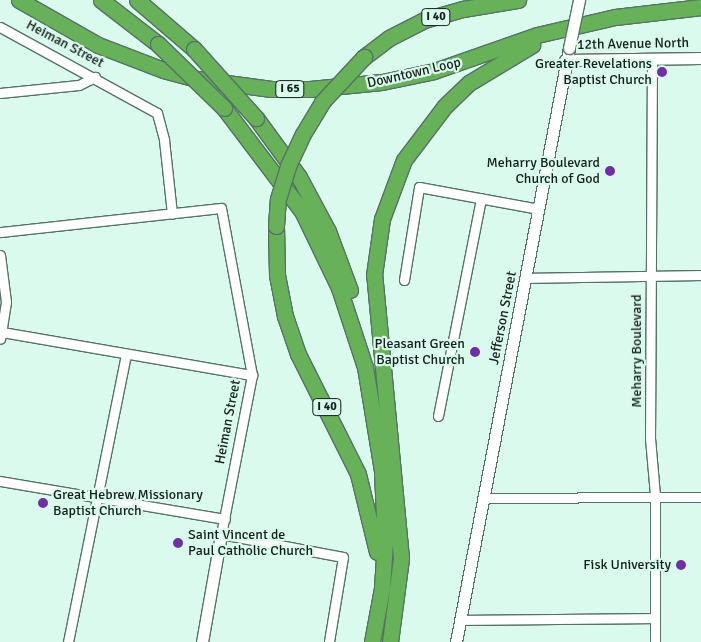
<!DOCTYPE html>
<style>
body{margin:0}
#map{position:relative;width:701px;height:642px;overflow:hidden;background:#d9faec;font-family:Signika,sans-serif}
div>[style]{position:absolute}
.roads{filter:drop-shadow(1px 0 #557266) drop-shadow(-1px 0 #557266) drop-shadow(0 1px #557266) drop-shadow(0 -1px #557266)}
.street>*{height:9px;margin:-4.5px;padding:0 4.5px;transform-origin:4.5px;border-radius:4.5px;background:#fff}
.secondary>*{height:11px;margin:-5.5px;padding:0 5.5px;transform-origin:5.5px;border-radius:5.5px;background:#fff}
.highway>*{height:15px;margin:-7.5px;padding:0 7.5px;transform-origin:7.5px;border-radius:7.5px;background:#67b158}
.bridges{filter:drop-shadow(1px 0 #557266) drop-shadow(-1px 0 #557266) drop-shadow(0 1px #557266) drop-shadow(0 -1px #557266)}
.secondary-bridge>*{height:11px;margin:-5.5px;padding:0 5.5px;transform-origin:5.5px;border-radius:5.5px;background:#fff}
.highway-bridge>*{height:15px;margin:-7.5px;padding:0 7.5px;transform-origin:7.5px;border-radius:7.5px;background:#67b158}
.dots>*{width:14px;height:14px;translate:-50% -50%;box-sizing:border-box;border:2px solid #d9faec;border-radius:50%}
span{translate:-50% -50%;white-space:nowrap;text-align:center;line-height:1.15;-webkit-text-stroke:4.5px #d9faec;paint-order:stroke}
.shield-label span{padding:1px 4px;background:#d9faec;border:1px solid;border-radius:4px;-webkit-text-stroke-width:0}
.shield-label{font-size:12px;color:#131f1b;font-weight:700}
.street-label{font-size:14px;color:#131f1b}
.poi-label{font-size:14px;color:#131f1b}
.right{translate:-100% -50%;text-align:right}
.left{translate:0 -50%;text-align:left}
</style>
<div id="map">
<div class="roads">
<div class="street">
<i style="left:0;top:27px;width:179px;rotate:28.7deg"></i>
<i style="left:157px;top:113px;width:28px;rotate:75deg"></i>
<i style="left:164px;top:140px;width:74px;rotate:83.8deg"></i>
<i style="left:652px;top:59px;width:379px;rotate:90.3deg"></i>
<i style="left:650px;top:438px;width:57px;rotate:85deg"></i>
<i style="left:655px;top:495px;width:147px;rotate:90deg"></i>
<i style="left:0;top:93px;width:79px;rotate:-5.8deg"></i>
<i style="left:79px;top:85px;width:18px;rotate:-27deg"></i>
<i style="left:0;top:232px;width:222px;rotate:-6.2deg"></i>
<i style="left:221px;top:208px;width:170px;rotate:79.5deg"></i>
<i style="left:252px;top:375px;width:162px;rotate:101deg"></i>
<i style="left:221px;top:534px;width:124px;rotate:10.7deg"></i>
<i style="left:343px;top:557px;width:86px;rotate:99.4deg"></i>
<i style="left:0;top:255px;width:47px;rotate:82.7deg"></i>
<i style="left:6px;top:302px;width:37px;rotate:99deg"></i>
<i style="left:526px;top:278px;width:175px;rotate:-1deg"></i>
<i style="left:404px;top:280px;width:94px;rotate:-80.8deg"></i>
<i style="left:419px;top:187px;width:122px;rotate:10.4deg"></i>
<i style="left:2px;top:332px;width:254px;rotate:9.8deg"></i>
<i style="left:438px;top:416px;width:222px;rotate:-78.8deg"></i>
<i style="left:0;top:481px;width:228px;rotate:9.6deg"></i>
<i style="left:484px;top:498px;width:217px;rotate:-0.3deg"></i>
<i style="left:460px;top:620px;width:195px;rotate:-0.6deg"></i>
<i style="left:68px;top:642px;width:294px;rotate:-78.6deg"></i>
</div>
<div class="secondary">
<i style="left:565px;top:60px;width:136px;rotate:-0.8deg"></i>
<i style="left:202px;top:642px;width:110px;rotate:-80deg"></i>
<i style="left:456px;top:642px;width:605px;rotate:-79.23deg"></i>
</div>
<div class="highway">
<i style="left:19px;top:0;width:91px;rotate:29.7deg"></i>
<i style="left:98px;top:45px;width:70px;rotate:21deg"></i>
<i style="left:163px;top:70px;width:35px;rotate:15deg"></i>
<i style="left:197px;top:79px;width:75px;rotate:7.7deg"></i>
<i style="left:271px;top:89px;width:39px"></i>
<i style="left:310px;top:89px;width:72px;rotate:-5.6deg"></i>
<i style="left:382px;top:82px;width:53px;rotate:-11.9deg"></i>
<i style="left:434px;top:71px;width:109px;rotate:-19.3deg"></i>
<i style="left:537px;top:35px;width:80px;rotate:-13deg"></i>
<i style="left:615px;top:17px;width:87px;rotate:-6.6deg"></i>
<i style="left:101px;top:0;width:72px;rotate:37.7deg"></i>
<i style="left:137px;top:0;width:75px;rotate:40.7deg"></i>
<i style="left:364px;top:57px;width:31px;rotate:-37deg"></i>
<i style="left:389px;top:38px;width:39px;rotate:-27deg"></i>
<i style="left:424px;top:20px;width:41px;rotate:-15.8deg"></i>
<i style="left:463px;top:9px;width:56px;rotate:-9.3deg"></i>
<i style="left:224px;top:108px;width:129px;rotate:52.9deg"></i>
<i style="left:302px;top:211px;width:85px;rotate:64.3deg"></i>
<i style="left:339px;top:288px;width:83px;rotate:71.8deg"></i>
<i style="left:365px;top:367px;width:105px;rotate:80.7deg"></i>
<i style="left:382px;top:471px;width:70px;rotate:87.5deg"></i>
<i style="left:385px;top:541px;width:47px;rotate:93.7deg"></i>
<i style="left:382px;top:588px;width:55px;rotate:100.5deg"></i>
<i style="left:256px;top:118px;width:73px;rotate:53.9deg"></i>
<i style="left:299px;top:177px;width:61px;rotate:61.8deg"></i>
<i style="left:328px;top:231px;width:63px;rotate:69.6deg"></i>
<i style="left:276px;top:226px;width:49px;rotate:88.8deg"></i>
<i style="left:277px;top:275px;width:42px;rotate:79deg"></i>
<i style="left:285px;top:316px;width:40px;rotate:71.1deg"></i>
<i style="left:298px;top:354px;width:134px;rotate:63.4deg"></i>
<i style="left:358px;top:474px;width:80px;rotate:76.3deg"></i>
<i style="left:390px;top:642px;width:85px;rotate:-82.5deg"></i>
<i style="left:401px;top:558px;width:284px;rotate:-95.4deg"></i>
<i style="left:374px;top:275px;width:57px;rotate:-81.9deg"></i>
<i style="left:382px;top:219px;width:63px;rotate:-69.6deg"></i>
<i style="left:404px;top:160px;width:68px;rotate:-52.8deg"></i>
<i style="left:445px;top:106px;width:33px;rotate:-44deg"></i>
<i style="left:469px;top:83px;width:74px;rotate:-31.1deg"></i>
</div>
</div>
<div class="bridges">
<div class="secondary-bridge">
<i style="left:569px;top:48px;width:49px;rotate:-78.2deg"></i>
</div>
<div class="highway-bridge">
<i style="left:158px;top:44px;width:92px;rotate:44.1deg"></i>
<i style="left:194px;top:49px;width:93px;rotate:48.1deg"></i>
<i style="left:276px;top:226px;width:27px;rotate:-86deg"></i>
<i style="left:278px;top:199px;width:34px;rotate:-73deg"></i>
<i style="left:288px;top:166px;width:35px;rotate:-65deg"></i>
<i style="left:303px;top:134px;width:37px;rotate:-59deg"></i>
<i style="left:322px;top:102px;width:62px;rotate:-47deg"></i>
</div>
</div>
<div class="dots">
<i style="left:662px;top:72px;background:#702fa4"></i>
<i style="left:610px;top:171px;background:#702fa4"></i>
<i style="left:475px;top:352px;background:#702fa4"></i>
<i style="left:43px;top:503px;background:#702fa4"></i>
<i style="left:178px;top:543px;background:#702fa4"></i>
<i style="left:681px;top:565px;background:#702fa4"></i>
</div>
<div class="shield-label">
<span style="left:436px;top:17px">I 40</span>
<span style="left:290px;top:89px">I 65</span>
<span style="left:327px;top:407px">I 40</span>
</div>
<div class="street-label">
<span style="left:65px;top:44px;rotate:28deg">Heiman Street</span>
<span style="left:633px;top:44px;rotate:-1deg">12th Avenue North</span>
<span style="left:414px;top:73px;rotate:-13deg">Downtown Loop</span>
<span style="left:503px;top:318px;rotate:-79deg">Jefferson Street</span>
<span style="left:637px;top:351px;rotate:-90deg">Meharry Boulevard</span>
<span style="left:228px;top:422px;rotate:-79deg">Heiman Street</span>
</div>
<div class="poi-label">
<span class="right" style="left:652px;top:72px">Greater Revelations<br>Baptist Church</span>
<span class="right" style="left:600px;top:171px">Meharry Boulevard<br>Church of God</span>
<span class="right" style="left:465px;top:352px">Pleasant Green<br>Baptist Church</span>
<span class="left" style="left:53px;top:503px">Great Hebrew Missionary<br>Baptist Church</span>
<span class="left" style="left:188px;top:543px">Saint Vincent de<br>Paul Catholic Church</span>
<span class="right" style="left:671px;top:565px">Fisk University</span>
</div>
</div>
